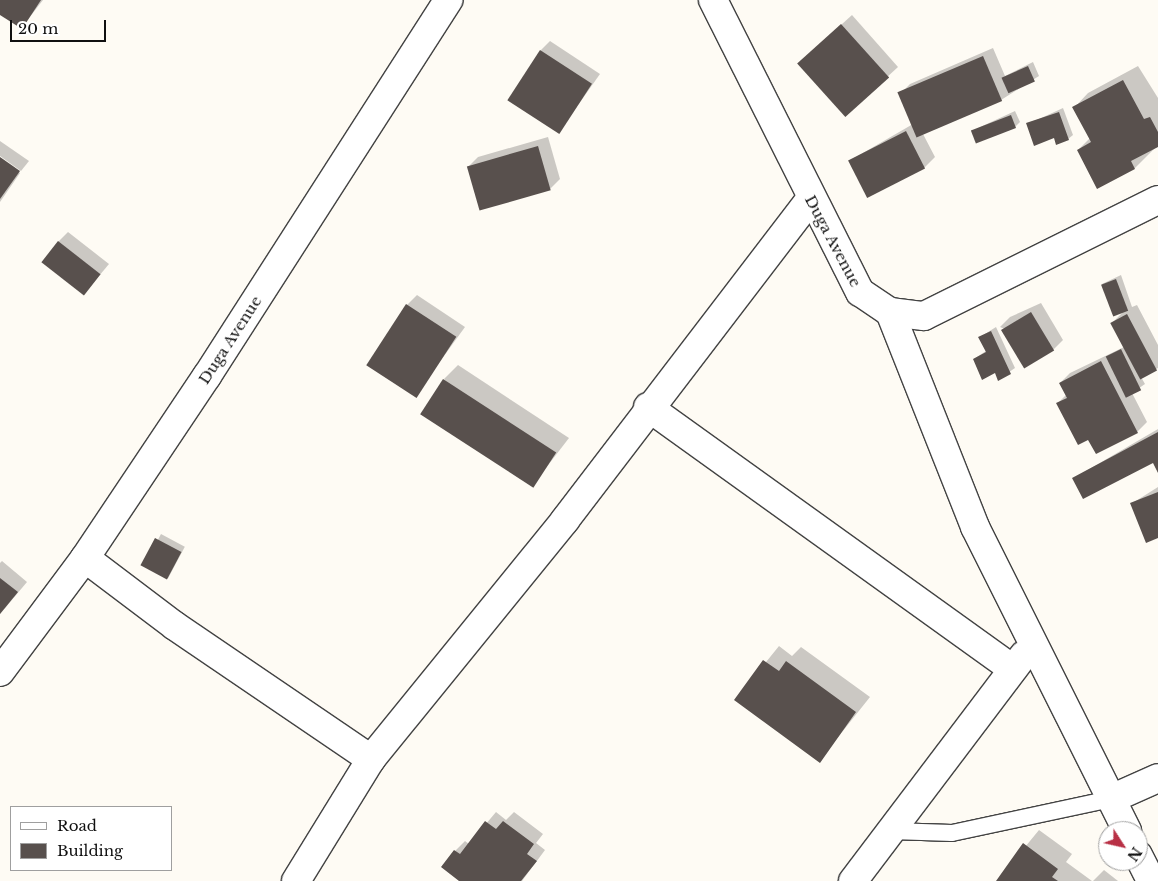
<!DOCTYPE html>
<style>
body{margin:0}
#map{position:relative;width:1158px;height:881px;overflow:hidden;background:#fefbf4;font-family:"Libre Baskerville",serif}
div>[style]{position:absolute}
.shadow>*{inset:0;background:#0003;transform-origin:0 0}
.building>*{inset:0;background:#58504d;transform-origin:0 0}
.roads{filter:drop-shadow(1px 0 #434343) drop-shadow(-1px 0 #434343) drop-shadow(0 1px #434343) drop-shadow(0 -1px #434343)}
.service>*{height:16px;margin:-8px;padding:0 8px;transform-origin:8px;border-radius:8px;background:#fff}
.minor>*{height:28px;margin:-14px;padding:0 14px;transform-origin:14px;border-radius:14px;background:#fff}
span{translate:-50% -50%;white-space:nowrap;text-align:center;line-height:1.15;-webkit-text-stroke:5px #fff;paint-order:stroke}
.street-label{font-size:15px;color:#101010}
.legend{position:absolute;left:10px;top:806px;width:162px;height:65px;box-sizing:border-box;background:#fff;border:1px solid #9f9f9f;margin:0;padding:6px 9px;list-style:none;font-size:15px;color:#101010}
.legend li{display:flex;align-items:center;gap:10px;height:25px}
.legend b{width:25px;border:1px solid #9f9f9f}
.north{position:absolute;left:1098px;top:821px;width:50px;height:50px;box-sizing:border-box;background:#fff;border:1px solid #9f9f9f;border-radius:50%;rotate:125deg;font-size:14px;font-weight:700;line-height:20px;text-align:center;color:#101010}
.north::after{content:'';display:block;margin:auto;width:18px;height:22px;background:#b83045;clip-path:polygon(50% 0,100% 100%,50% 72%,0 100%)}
.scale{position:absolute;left:10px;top:20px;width:96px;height:22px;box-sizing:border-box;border:2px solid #101010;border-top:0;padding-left:6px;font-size:15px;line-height:18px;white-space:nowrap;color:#101010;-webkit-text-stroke:4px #fff;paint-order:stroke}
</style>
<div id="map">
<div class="shadow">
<i style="clip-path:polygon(0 0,43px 0,22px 27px,0 13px)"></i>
<i style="clip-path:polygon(852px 15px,898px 67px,846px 115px,809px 54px)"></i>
<i style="clip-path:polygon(550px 41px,600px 74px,559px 132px,541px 50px)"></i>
<i style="clip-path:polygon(993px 48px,1005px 76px,1033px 62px,1039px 76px,1001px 100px,923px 134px,935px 157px,925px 167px,867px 196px,849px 161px,913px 124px,900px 94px,910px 84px)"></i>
<i style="clip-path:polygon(1138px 66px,1158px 98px,1158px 145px,1135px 168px,1098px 187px,1078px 150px,1090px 138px,1074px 108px,1088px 93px)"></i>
<i style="clip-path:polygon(1063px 108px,1073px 135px,1068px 139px,1028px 124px)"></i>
<i style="clip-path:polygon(1015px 111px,1020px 122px,1015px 127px,978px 142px,973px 133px,978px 128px)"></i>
<i style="clip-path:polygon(548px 137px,560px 179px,550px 189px,468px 167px,478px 157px)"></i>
<i style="clip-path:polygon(0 141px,29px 161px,21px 171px,0 156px)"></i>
<i style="clip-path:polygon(0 159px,20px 173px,0 202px)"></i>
<i style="clip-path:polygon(68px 232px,109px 264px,84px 294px,58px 242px)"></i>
<i style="clip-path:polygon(1121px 275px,1132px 307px,1137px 305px,1158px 345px,1158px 368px,1141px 377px,1145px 384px,1132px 393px,1147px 422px,1137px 432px,1089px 438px,1058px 403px,1066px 395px,1060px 383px,1070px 373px,1124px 347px,1112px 323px,1123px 312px,1102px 284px)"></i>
<i style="clip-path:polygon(417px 295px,465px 327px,415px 396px,407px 305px)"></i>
<i style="clip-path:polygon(1041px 303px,1063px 340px,1053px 350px,1000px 327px,1010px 317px)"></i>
<i style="clip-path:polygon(996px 327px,1015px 368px,999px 379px,996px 372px,974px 359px,986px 351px,980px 337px)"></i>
<i style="clip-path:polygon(458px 365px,569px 438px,532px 486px,444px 379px)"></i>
<i style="clip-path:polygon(1158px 429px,1158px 470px,1153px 461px,1074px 478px)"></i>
<i style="clip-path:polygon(1158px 487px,1158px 537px,1131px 504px)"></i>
<i style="left:161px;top:534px;width:27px;height:36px;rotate:28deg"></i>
<i style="clip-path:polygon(2px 561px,27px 582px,0 614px,0 563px)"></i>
<i style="clip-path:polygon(779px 646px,792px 656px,801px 647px,870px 697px,819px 761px,736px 699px)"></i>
<i style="clip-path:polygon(496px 812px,506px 820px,514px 812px,543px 834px,536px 843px,545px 850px,522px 881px,461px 881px,455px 851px,465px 841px,469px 844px)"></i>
<i style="clip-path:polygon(1039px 830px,1072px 854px,1066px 862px,1092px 881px,997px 881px)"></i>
<i style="clip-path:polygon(1104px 870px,1118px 881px,1093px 881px)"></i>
</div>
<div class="building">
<i style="clip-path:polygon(0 0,41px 0,22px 29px,0 15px)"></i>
<i style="left:841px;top:24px;width:72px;height:59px;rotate:48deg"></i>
<i style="left:540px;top:50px;width:62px;height:60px;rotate:33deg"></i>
<i style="left:983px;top:56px;width:49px;height:93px;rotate:67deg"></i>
<i style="left:1028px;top:66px;width:17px;height:29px;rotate:66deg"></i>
<i style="clip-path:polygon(1123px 80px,1144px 119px,1150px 117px,1158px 132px,1158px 147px,1131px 161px,1135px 169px,1097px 189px,1077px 150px,1091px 142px,1072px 107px)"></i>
<i style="clip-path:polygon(1059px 112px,1069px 140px,1056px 145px,1054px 138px,1034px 146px,1026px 123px)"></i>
<i style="left:1011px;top:115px;width:14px;height:43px;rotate:69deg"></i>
<i style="left:906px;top:131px;width:42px;height:65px;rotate:63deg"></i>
<i style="left:538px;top:146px;width:46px;height:74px;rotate:74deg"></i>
<i style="clip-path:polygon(0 157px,20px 171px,0 199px)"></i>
<i style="left:58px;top:241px;width:54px;height:27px;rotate:38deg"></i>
<i style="left:1116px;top:279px;width:34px;height:16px;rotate:69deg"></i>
<i style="left:406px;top:304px;width:60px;height:73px;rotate:33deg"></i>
<i style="left:1031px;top:312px;width:45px;height:35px;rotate:59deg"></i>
<i style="left:1127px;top:314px;width:64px;height:19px;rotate:62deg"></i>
<i style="clip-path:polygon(991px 331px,1011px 374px,998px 381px,995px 373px,982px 380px,973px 359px,986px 352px,978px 337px)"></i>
<i style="left:1121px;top:349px;width:46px;height:17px;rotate:64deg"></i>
<i style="clip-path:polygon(1101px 361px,1138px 433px,1096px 454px,1088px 440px,1078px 445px,1056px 403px,1067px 398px,1059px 383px)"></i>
<i style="left:443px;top:379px;width:135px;height:42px;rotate:33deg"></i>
<i style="clip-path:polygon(1158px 432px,1158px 473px,1153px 463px,1083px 499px,1072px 478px)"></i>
<i style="clip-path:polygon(1158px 492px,1158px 538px,1146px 543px,1130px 503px)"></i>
<i style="left:155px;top:538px;width:30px;height:31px;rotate:28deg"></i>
<i style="clip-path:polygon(0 578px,18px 592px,0 614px)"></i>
<i style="clip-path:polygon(763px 660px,779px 671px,786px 661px,856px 712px,820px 763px,734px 700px)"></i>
<i style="clip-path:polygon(485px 821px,496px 829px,503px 821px,534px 844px,527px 854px,537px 861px,521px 881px,459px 881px,441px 867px,454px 850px,460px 854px)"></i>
<i style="clip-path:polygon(1023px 843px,1058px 869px,1052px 877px,1058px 881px,996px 881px)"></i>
</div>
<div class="roads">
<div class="service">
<i style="left:891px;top:831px;width:61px;rotate:1.9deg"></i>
<i style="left:952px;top:833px;width:163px;rotate:-12.1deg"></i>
</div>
<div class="minor">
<i style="left:713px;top:0;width:327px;rotate:63.3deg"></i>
<i style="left:860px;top:292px;width:36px;rotate:34deg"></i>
<i style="left:890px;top:312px;width:34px;rotate:7deg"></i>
<i style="left:924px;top:316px;width:261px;rotate:-26.4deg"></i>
<i style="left:890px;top:312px;width:231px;rotate:68.4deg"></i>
<i style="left:975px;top:527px;width:340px;rotate:63.4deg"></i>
<i style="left:648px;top:407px;width:449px;rotate:35.7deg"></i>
<i style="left:85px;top:558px;width:113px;rotate:37.1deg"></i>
<i style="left:175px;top:626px;width:237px;rotate:34.2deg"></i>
<i style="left:0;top:672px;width:142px;rotate:-53.3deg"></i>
<i style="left:85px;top:558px;width:219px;rotate:-56.2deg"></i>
<i style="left:207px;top:376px;width:447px;rotate:-57.3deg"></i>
<i style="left:1111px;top:799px;width:51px;rotate:-24.1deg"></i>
<i style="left:1138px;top:855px;width:29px;rotate:63deg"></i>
<i style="left:296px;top:881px;width:143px;rotate:-58.4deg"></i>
<i style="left:371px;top:759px;width:308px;rotate:-50.9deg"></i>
<i style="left:565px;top:520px;width:403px;rotate:-52.6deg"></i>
<i style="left:853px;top:881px;width:283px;rotate:-52.9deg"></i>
</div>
</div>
<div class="street-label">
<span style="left:833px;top:241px;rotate:62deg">Duga Avenue</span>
<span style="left:230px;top:340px;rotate:-57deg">Duga Avenue</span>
</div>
<ul class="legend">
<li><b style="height:6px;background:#fff"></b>Road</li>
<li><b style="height:14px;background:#58504d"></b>Building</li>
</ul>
<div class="north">N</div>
<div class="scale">20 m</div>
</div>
